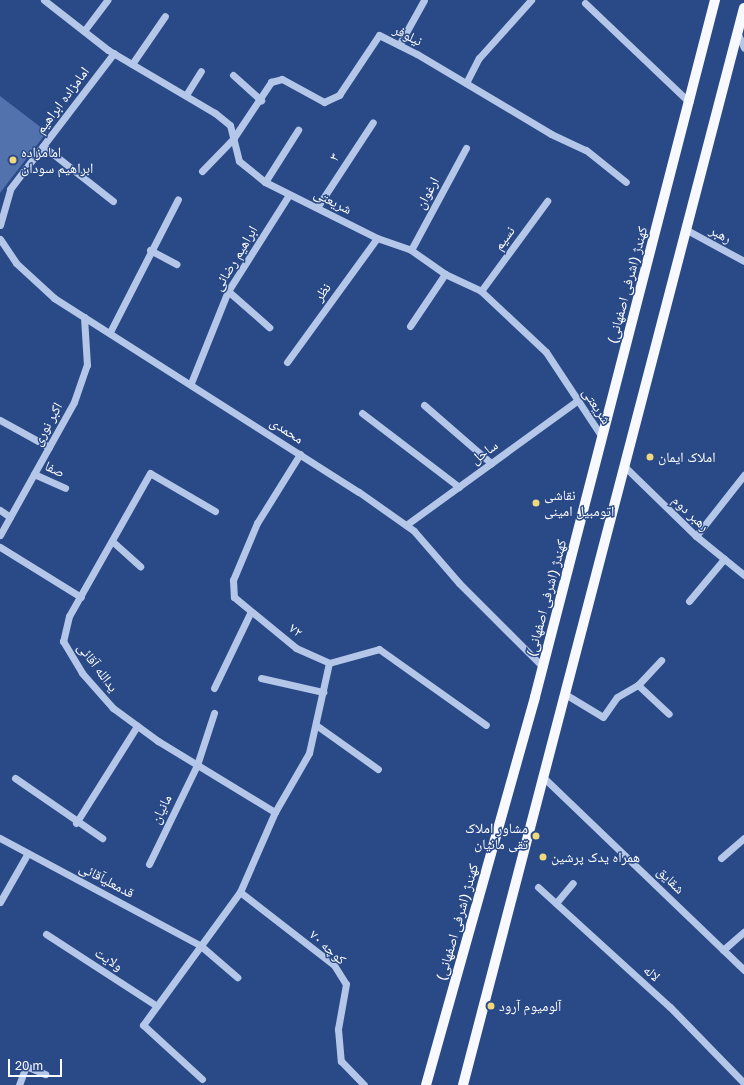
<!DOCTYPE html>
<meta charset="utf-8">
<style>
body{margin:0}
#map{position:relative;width:744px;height:1085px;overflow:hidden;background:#294987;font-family:"Golos Text","Noto Naskh Arabic",sans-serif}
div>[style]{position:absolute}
.building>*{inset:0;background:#5272ae}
.minor>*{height:7px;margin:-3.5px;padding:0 3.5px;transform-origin:3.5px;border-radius:3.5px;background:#b5c7e8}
.major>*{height:10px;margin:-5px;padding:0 5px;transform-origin:5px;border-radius:5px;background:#f7f9fe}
.dots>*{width:11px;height:11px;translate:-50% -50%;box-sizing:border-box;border:2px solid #294987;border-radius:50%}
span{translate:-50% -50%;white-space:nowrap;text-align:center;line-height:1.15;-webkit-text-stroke:3px #294987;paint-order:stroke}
.street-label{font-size:14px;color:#fff}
.poi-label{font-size:14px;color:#fff}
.left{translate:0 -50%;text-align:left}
.right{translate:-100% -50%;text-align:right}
.scale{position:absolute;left:8px;top:1059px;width:54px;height:18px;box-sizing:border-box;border:2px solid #fff;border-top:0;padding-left:5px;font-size:12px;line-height:14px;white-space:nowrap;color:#fff;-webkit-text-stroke:3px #294987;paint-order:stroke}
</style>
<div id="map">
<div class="building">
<i style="clip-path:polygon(0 96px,47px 132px,0 193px)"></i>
</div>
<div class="minor">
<i style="left:44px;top:0;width:81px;rotate:38deg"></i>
<i style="left:108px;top:50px;width:124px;rotate:30.5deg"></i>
<i style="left:215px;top:113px;width:19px;rotate:39deg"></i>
<i style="left:230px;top:125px;width:37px;rotate:76deg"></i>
<i style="left:239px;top:161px;width:33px;rotate:39deg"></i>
<i style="left:265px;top:182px;width:125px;rotate:26.6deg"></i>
<i style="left:377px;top:238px;width:36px;rotate:19deg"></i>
<i style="left:411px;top:250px;width:42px;rotate:35.2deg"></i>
<i style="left:445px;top:274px;width:40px;rotate:25deg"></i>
<i style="left:481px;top:291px;width:89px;rotate:43.2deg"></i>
<i style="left:546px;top:352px;width:102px;rotate:56.6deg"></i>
<i style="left:585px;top:3px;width:144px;rotate:43.6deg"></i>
<i style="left:84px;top:31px;width:39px;rotate:-53deg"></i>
<i style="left:737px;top:32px;width:17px;rotate:66deg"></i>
<i style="left:399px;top:45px;width:51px;rotate:-60.9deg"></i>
<i style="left:132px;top:64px;width:58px;rotate:-55.5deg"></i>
<i style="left:233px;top:75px;width:38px;rotate:42deg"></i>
<i style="left:466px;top:83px;width:28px;rotate:-63deg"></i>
<i style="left:479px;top:58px;width:78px;rotate:-48.1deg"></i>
<i style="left:186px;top:95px;width:28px;rotate:-58deg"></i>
<i style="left:43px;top:146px;width:89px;rotate:38.2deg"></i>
<i style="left:202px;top:171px;width:45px;rotate:-45.9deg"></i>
<i style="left:233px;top:139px;width:69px;rotate:-56.3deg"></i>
<i style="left:271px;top:82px;width:11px;rotate:-15deg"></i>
<i style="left:282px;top:79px;width:48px;rotate:28.7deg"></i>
<i style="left:324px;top:102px;width:17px;rotate:-25deg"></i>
<i style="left:339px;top:95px;width:72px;rotate:-56.3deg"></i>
<i style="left:379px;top:35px;width:42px;rotate:26.6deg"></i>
<i style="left:417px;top:54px;width:156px;rotate:30.8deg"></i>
<i style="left:551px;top:134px;width:38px;rotate:25deg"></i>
<i style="left:586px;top:150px;width:51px;rotate:38.7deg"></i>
<i style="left:265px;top:182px;width:62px;rotate:-57.6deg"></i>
<i style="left:318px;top:206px;width:100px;rotate:-56.8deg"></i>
<i style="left:0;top:225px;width:37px;rotate:-74deg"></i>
<i style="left:10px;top:189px;width:171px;rotate:-52.6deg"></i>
<i style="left:685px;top:229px;width:67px;rotate:28.5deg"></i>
<i style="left:0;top:239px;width:29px;rotate:56deg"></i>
<i style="left:16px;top:263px;width:52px;rotate:42.6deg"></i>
<i style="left:54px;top:298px;width:361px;rotate:32.5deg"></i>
<i style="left:359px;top:492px;width:67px;rotate:35.3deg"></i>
<i style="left:414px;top:531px;width:69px;rotate:49.1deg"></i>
<i style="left:459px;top:583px;width:119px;rotate:45deg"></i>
<i style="left:150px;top:250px;width:30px;rotate:28deg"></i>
<i style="left:411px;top:250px;width:116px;rotate:-61.7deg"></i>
<i style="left:228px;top:291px;width:55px;rotate:41.3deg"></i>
<i style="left:481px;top:291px;width:112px;rotate:-53.7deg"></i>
<i style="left:410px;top:326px;width:63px;rotate:-56.1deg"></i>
<i style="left:110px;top:332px;width:149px;rotate:-62.9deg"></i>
<i style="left:287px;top:362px;width:153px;rotate:-54deg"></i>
<i style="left:191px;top:383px;width:99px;rotate:-68.1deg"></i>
<i style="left:228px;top:291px;width:114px;rotate:-57.6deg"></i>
<i style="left:424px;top:405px;width:89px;rotate:40.9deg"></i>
<i style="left:362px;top:413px;width:122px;rotate:37.3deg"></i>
<i style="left:0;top:420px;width:56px;rotate:28.9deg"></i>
<i style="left:300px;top:454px;width:81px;rotate:121.9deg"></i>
<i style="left:257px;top:523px;width:62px;rotate:112.8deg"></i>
<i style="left:233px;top:580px;width:17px;rotate:87deg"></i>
<i style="left:234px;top:597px;width:80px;rotate:39.4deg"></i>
<i style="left:296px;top:648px;width:36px;rotate:24deg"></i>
<i style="left:329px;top:663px;width:52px;rotate:-15.6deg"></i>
<i style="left:379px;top:649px;width:131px;rotate:35.4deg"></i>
<i style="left:624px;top:466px;width:100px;rotate:44.2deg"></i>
<i style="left:696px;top:536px;width:62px;rotate:39.1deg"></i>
<i style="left:34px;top:474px;width:34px;rotate:24deg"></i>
<i style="left:0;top:510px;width:12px;rotate:35deg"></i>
<i style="left:215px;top:511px;width:75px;rotate:-149.7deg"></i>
<i style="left:150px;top:473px;width:164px;rotate:119.5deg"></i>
<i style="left:69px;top:616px;width:26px;rotate:103deg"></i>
<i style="left:63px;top:641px;width:37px;rotate:59deg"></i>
<i style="left:82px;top:673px;width:47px;rotate:48.5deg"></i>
<i style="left:113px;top:708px;width:56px;rotate:36.3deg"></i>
<i style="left:158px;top:741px;width:137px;rotate:31.3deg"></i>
<i style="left:406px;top:525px;width:213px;rotate:-36deg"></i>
<i style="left:0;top:535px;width:152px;rotate:-60.9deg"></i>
<i style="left:74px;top:402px;width:39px;rotate:-71deg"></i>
<i style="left:87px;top:365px;width:48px;rotate:-93.6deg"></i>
<i style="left:696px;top:536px;width:78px;rotate:-51.8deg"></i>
<i style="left:112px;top:541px;width:38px;rotate:42deg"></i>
<i style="left:0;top:547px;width:95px;rotate:31.7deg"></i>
<i style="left:689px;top:601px;width:55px;rotate:-50.2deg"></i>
<i style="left:261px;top:678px;width:64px;rotate:12.7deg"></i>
<i style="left:638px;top:685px;width:34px;rotate:-47deg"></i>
<i style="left:214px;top:688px;width:85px;rotate:-64.3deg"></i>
<i style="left:565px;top:694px;width:44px;rotate:31.2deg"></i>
<i style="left:603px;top:717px;width:24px;rotate:-55deg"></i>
<i style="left:617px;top:697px;width:24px;rotate:-30deg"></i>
<i style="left:638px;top:685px;width:42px;rotate:43.1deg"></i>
<i style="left:316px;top:725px;width:76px;rotate:35.4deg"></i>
<i style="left:543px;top:777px;width:279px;rotate:43.8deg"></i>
<i style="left:15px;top:778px;width:106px;rotate:34.6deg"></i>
<i style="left:76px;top:823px;width:115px;rotate:-57.8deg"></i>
<i style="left:0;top:838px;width:228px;rotate:28.2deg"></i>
<i style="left:201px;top:946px;width:48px;rotate:40.7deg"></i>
<i style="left:721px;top:858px;width:30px;rotate:-41deg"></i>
<i style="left:149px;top:864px;width:110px;rotate:-64.1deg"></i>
<i style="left:197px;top:765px;width:55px;rotate:-71.9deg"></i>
<i style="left:538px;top:887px;width:178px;rotate:42.3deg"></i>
<i style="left:670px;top:1007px;width:106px;rotate:45.8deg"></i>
<i style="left:240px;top:892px;width:119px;rotate:37.8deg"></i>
<i style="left:334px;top:965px;width:22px;rotate:58deg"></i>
<i style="left:346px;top:984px;width:46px;rotate:100.1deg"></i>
<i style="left:338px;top:1029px;width:32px;rotate:85deg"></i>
<i style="left:341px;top:1061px;width:33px;rotate:46deg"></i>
<i style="left:0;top:902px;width:56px;rotate:-60.3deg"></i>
<i style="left:556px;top:903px;width:26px;rotate:-50deg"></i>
<i style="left:46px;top:934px;width:132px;rotate:33deg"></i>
<i style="left:723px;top:950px;width:28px;rotate:-41deg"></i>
<i style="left:202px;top:1079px;width:80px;rotate:-137.5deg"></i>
<i style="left:143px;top:1025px;width:165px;rotate:-53.9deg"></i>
<i style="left:240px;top:892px;width:87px;rotate:-66.4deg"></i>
<i style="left:275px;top:812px;width:68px;rotate:-60deg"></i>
<i style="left:309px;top:753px;width:92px;rotate:-77.5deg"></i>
<i style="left:19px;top:1085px;width:20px;rotate:-70deg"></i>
<i style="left:26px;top:1066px;width:21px;rotate:23deg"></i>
</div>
<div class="major">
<i style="left:426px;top:1085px;width:403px;rotate:-74.3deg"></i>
<i style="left:535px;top:697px;width:720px;rotate:-75.52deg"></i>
<i style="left:463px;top:1085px;width:1113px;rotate:-75.38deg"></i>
</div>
<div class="dots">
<i style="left:13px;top:160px;background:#efd97c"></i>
<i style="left:650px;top:457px;background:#efd97c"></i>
<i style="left:536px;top:503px;background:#efd97c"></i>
<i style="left:536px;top:836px;background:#efd97c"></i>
<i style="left:543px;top:857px;background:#efd97c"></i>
<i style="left:491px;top:1006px;background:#efd97c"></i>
</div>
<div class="street-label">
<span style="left:408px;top:35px;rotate:27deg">نیلوفر</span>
<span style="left:62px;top:100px;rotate:-53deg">امامزاده ابراهیم</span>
<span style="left:334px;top:157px;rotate:-57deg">۳</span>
<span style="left:427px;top:193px;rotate:-62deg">ارغوان</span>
<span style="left:333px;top:201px;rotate:27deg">شریعتی</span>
<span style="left:721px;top:234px;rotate:29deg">رهبر</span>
<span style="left:504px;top:238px;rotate:-54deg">نسیم</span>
<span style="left:235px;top:258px;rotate:-59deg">ابراهیم رضائی</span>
<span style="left:627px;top:285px;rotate:-75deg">کهندژ (اشرفی اصفهانی)</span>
<span style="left:322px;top:292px;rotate:-54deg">نظر</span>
<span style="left:597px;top:406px;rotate:57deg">شریعتی</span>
<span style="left:47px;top:424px;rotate:-61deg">اکبر نوری</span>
<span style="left:287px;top:430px;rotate:33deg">محمدی</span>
<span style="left:484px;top:452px;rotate:-36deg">ساحل</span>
<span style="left:55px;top:469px;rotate:25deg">صفا</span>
<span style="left:691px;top:513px;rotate:43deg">رهبر دوم</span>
<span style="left:546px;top:598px;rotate:-75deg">کهندژ (اشرفی اصفهانی)</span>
<span style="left:296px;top:630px;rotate:38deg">۷۲</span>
<span style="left:98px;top:667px;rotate:53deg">یدالله آقائی</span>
<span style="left:161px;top:809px;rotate:-64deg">مانیان</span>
<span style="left:107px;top:880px;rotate:28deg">قدمعلیآقائی</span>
<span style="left:671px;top:880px;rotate:45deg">شقایق</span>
<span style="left:457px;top:922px;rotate:-74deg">کهندژ (اشرفی اصفهانی)</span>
<span style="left:328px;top:947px;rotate:42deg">کوچه ۷۰</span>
<span style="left:109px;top:959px;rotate:33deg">ولایت</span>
<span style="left:652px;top:973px;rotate:42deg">لاله</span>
</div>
<div class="poi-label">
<span class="left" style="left:21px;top:160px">امامزاده<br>ابراهیم سودان</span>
<span class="left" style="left:658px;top:457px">املاک ایمان</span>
<span class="left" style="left:544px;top:503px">نقاشی<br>اتومبیل امینی</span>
<span class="right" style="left:528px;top:836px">مشاور املاک<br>تقی مانیان</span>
<span class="left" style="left:551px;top:857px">همراه یدک پرشین</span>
<span class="left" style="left:499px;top:1006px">آلومیوم آرود</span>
</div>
<div class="scale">20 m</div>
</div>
